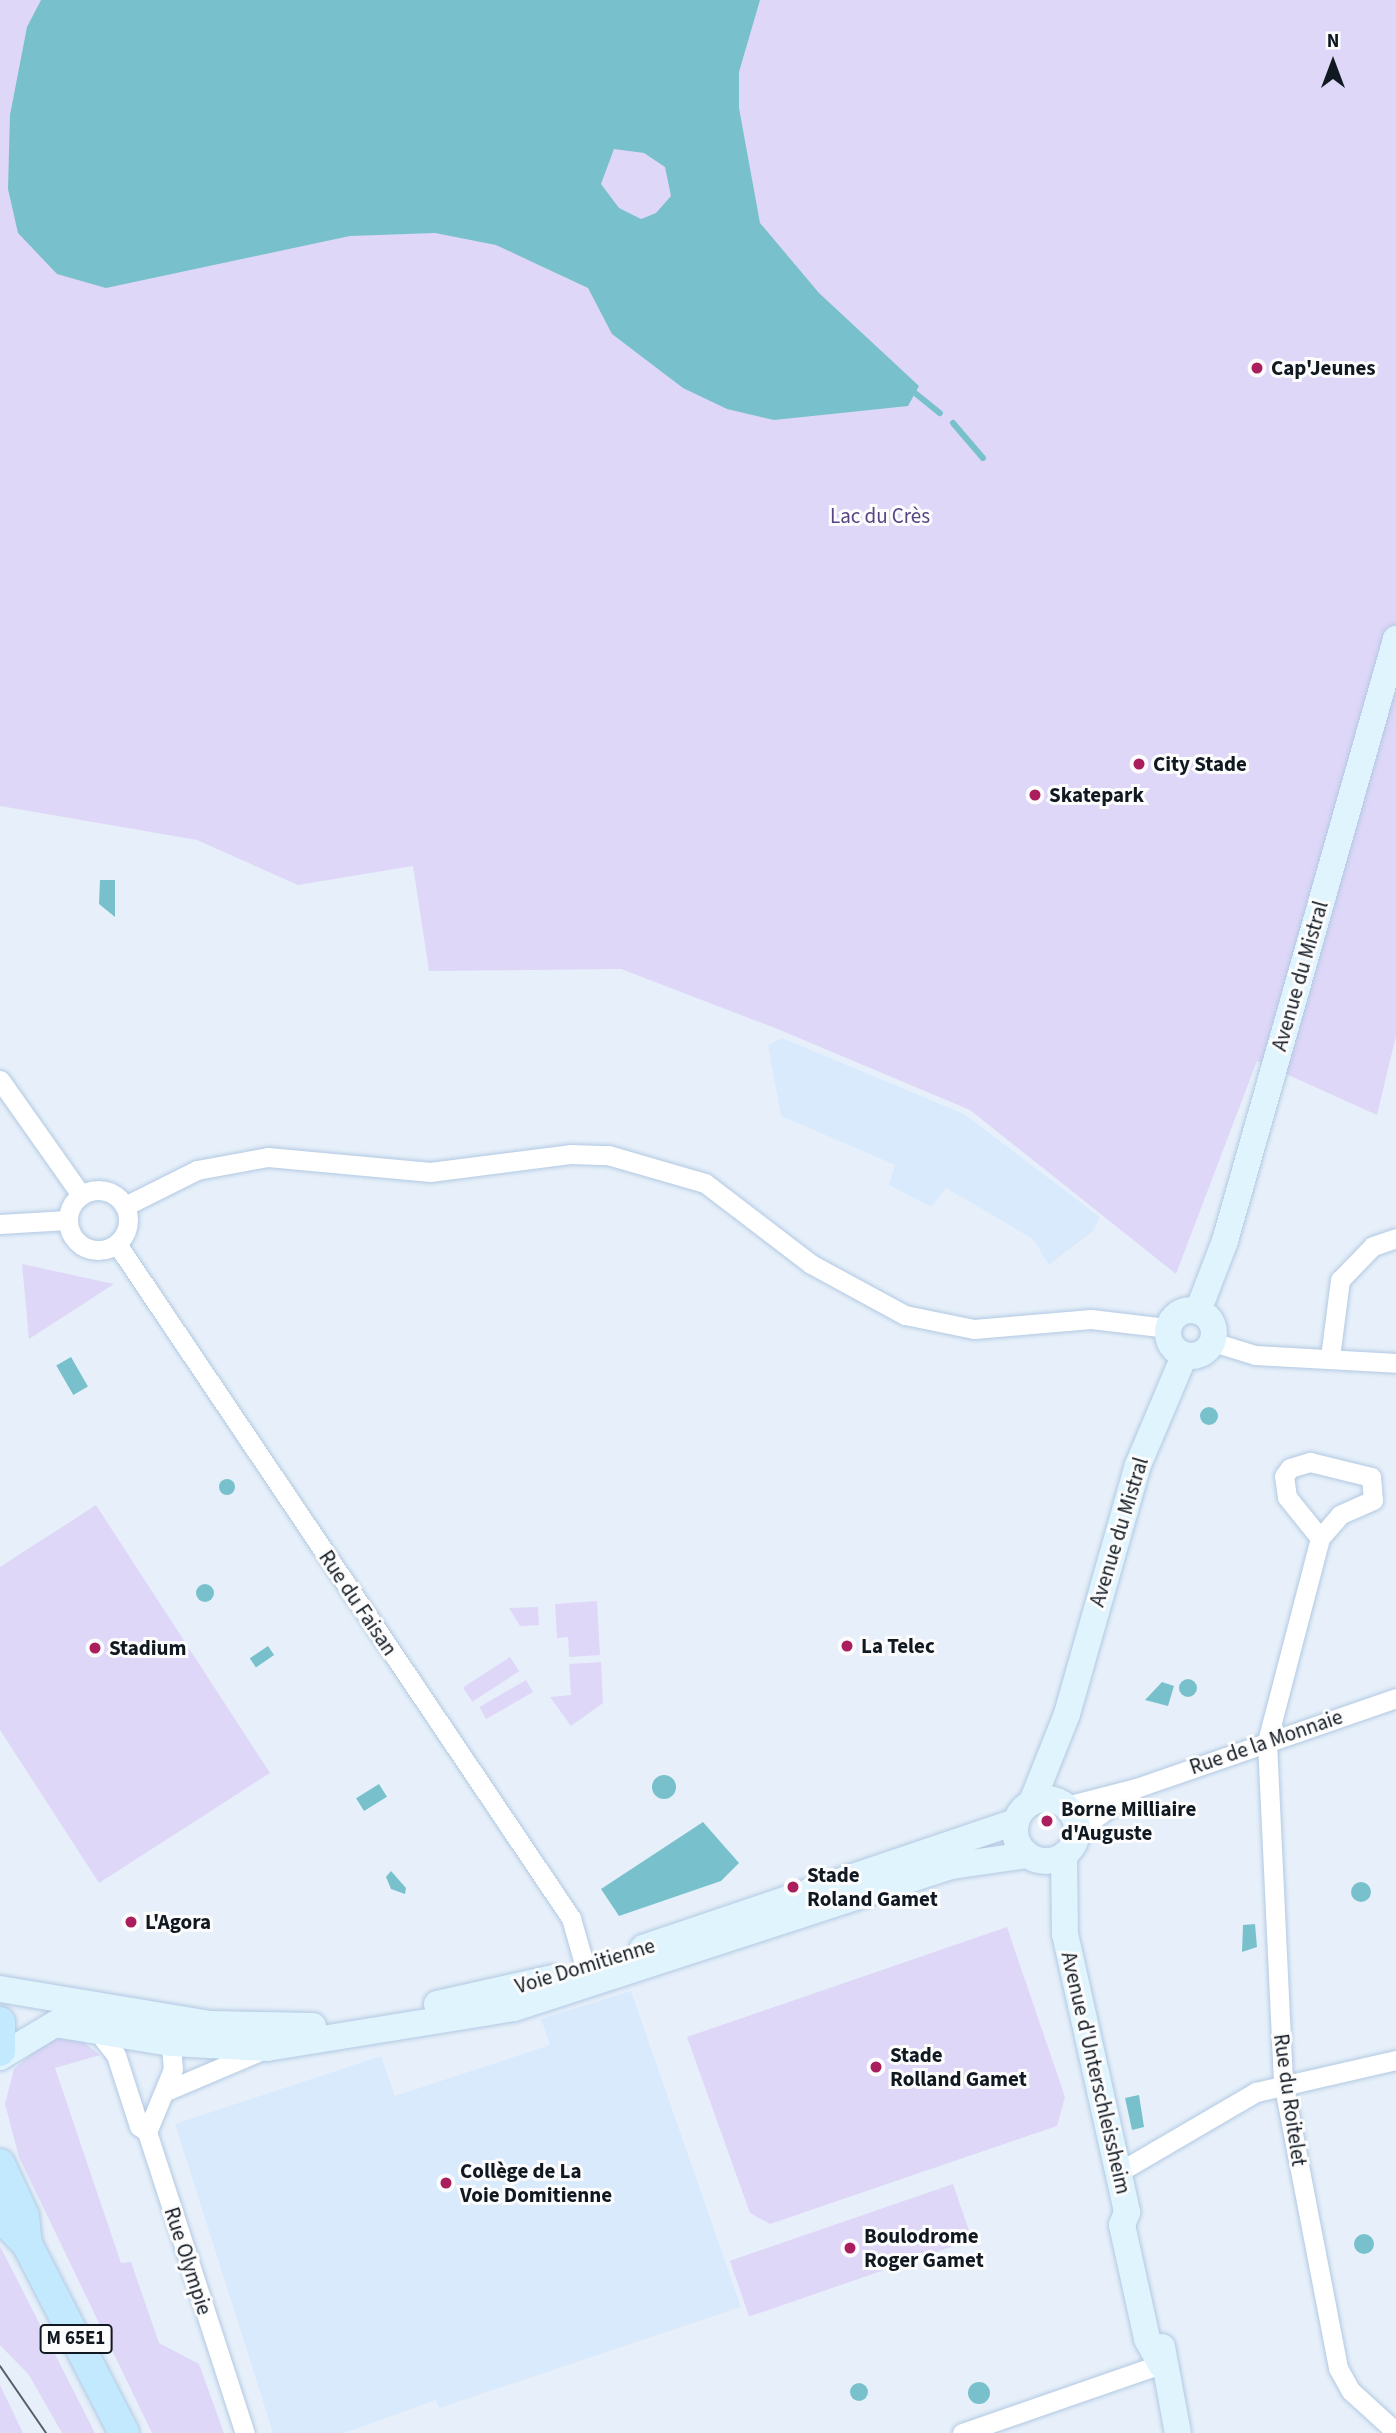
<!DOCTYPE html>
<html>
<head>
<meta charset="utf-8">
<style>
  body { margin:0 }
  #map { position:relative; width:1396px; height:2433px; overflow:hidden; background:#e7f0fa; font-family:"Source Sans 3",sans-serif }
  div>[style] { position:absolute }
  .built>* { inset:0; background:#d9eafd }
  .green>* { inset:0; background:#ded7f8; transform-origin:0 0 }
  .water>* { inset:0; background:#78c1cc; transform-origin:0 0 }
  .round { border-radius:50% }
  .stream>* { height:6px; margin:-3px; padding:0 3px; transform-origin:3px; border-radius:3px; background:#78c1cc }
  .roads { filter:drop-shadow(0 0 2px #b2c9e2) drop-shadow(0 0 2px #b2c9e2) }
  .street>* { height:19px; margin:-9.5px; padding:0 9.5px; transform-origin:9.5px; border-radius:9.5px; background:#fff }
  .street>.ring { margin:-9.5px; padding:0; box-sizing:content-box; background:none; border:19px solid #fff; border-radius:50% }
  .secondary>* { height:26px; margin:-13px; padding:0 13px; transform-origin:13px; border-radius:13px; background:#e0f4fe }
  .secondary>.ring { margin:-13px; padding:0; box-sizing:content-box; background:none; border:26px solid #e0f4fe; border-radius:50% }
  .primary>* { height:30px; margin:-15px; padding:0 15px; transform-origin:15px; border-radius:15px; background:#c2e9fd }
  .tram>* { height:2px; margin:-1px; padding:0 1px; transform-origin:1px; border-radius:1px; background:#565e67 }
  .dots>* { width:19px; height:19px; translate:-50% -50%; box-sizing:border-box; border:4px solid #fcfcfc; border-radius:50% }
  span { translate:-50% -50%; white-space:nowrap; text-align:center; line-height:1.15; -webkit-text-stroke:6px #fcfcfc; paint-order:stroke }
  .shield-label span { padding:2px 5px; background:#fcfcfc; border:2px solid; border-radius:5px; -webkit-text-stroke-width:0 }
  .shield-label { font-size:19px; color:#101821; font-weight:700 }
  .poi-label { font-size:21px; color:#101821; font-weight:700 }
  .left { translate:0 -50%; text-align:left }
  .park-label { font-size:21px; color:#564484 }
  .street-label { font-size:21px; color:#101821 }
  .north { position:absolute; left:1298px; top:28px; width:70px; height:70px; -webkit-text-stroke:5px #fcfcfc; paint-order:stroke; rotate:0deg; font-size:19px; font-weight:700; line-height:28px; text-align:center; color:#101821 }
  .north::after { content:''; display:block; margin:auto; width:24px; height:32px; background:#101821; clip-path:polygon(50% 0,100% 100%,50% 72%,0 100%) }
</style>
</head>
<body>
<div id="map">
  <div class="built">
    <i style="clip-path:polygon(782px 1038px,964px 1114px,1100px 1217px,1093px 1231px,1049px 1265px,1033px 1239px,946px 1188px,931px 1207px,889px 1185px,895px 1165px,781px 1116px,768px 1045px)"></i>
    <i style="clip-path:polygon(631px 1991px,741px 2307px,439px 2408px,436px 2400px,344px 2433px,273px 2433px,175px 2124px,381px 2056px,395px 2096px,550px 2045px,541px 2019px)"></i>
  </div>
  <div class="green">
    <i style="clip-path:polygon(0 0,1396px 0,1396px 1036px,1377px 1115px,1257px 1061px,1176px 1274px,970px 1110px,780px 1030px,621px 969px,429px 971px,413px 866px,298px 885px,197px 840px,0 806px)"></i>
    <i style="clip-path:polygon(22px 1264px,114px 1284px,29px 1339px)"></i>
    <i style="clip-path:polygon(96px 1505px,270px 1773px,99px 1883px,0 1730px,0 1567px)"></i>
    <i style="clip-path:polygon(597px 1601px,600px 1655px,569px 1657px,568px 1637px,557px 1638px,555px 1604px)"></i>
    <i style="clip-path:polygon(538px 1607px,539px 1625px,520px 1626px,509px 1608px)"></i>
    <i style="left:510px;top:1657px;width:17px;height:56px;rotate:57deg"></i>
    <i style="clip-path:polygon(601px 1662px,603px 1703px,571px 1726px,550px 1697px,571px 1695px,569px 1664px)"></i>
    <i style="left:526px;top:1680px;width:14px;height:54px;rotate:60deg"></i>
    <i style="clip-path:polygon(1007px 1927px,1065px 2097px,1057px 2126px,770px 2224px,750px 2213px,687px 2037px)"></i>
    <i style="clip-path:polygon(51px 2038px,82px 2041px,100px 2055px,55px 2068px,121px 2263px,131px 2262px,159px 2343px,199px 2364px,224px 2433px,152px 2433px,19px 2157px,5px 2104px,14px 2069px)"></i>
    <i style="left:953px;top:2184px;width:59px;height:236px;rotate:71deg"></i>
    <i style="clip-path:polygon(0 2246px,95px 2433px,62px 2433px,29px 2375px,0 2345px)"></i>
    <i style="clip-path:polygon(0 2385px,23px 2433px,0 2433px)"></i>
  </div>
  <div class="water">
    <i style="clip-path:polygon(evenodd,41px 0,760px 0,739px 72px,739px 108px,760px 223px,819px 293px,919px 386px,908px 406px,774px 420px,727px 409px,683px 388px,612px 334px,588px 288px,496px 245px,435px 233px,350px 236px,106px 288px,57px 274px,18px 233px,8px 189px,10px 115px,27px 27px,41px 0,614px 149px,644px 153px,665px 167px,671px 196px,656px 213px,641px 219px,619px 208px,601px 184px,614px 149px)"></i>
    <i style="clip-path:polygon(100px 880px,115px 880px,115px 917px,99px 904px)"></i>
    <i style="left:71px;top:1357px;width:34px;height:17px;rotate:60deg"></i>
    <i class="round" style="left:1200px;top:1407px;width:18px;height:18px"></i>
    <i class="round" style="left:219px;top:1479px;width:16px;height:16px"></i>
    <i class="round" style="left:196px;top:1584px;width:18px;height:18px"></i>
    <i style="left:268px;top:1646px;width:11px;height:22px;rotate:56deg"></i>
    <i class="round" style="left:1179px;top:1679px;width:18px;height:18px"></i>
    <i style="clip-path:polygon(1162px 1682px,1174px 1686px,1168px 1706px,1145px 1700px)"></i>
    <i class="round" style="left:652px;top:1775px;width:24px;height:24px"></i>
    <i style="left:379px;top:1784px;width:15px;height:27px;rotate:58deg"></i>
    <i style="clip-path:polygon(703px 1822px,739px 1863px,721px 1881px,619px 1916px,601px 1889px)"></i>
    <i style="clip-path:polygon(391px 1871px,406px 1888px,405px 1894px,391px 1889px,386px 1877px)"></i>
    <i class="round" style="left:1351px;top:1882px;width:20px;height:20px"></i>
    <i style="clip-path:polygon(1255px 1924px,1257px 1947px,1242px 1952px,1243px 1925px)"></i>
    <i style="clip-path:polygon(1139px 2095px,1144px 2127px,1132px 2130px,1125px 2098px)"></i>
    <i class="round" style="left:1354px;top:2234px;width:20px;height:20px"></i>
    <i class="round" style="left:968px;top:2382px;width:22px;height:22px"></i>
    <i class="round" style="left:850px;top:2383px;width:18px;height:18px"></i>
  </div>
  <div class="stream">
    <i style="left:915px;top:393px;width:32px;rotate:39deg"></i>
    <i style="left:953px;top:423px;width:46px;rotate:49.4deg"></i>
  </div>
  <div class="roads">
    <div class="street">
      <i style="left:0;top:1080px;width:141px;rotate:54.8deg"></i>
      <i class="ring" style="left:68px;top:1190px;width:41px;height:41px"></i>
      <i style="left:125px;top:1206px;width:80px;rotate:-26.6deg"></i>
      <i style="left:197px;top:1170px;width:72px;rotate:-10.4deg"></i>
      <i style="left:268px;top:1157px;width:163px;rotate:5.3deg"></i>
      <i style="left:430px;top:1172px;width:141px;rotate:-7.3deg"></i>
      <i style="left:570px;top:1154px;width:38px;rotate:2deg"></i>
      <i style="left:608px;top:1155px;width:101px;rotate:16.1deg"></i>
      <i style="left:705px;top:1183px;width:133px;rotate:37.4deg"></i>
      <i style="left:811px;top:1264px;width:107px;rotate:28.5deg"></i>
      <i style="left:905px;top:1315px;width:70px;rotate:11.5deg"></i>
      <i style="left:974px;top:1329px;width:117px;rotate:-4.9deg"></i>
      <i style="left:1091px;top:1319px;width:78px;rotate:6.7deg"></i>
      <i style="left:0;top:1224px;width:67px;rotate:-3.4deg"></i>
      <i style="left:117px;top:1244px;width:813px;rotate:56.04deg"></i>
      <i style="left:571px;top:1918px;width:51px;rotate:74.1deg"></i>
      <i style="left:1213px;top:1342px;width:44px;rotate:17.2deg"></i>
      <i style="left:1255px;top:1355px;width:141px;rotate:3.2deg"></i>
      <i style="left:1330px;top:1357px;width:78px;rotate:-82.6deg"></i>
      <i style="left:1340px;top:1280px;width:47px;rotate:-45.9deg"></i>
      <i style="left:1373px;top:1246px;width:24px;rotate:-19deg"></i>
      <i style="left:1320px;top:1538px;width:53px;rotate:-128.8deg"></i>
      <i style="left:1287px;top:1497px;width:21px;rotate:-98deg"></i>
      <i style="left:1284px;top:1476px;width:10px;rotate:-53deg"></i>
      <i style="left:1290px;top:1468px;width:21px;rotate:-17deg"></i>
      <i style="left:1310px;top:1462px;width:63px;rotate:13.8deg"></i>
      <i style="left:1371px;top:1477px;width:23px;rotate:85deg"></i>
      <i style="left:1373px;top:1500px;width:36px;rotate:156deg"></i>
      <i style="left:1340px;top:1515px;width:30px;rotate:131deg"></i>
      <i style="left:1320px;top:1538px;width:211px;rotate:104.6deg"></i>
      <i style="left:1267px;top:1742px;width:340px;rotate:87.3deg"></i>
      <i style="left:1283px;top:2082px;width:291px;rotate:79.1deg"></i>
      <i style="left:1338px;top:2368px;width:26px;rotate:61deg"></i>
      <i style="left:1351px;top:2391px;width:61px;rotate:42.3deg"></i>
      <i style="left:1066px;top:1806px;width:72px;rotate:-14.4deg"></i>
      <i style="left:1136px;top:1788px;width:275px;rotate:-19.1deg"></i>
      <i style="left:1077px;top:1831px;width:73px;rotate:-36.1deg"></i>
      <i style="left:98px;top:2032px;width:29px;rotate:52deg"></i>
      <i style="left:116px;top:2055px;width:75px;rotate:72.1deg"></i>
      <i style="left:139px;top:2126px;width:10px;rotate:37deg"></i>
      <i style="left:171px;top:2043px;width:26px;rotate:86deg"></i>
      <i style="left:173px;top:2069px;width:68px;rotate:112.4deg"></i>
      <i style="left:147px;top:2132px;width:317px;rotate:72deg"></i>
      <i style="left:166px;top:2091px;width:108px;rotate:-23deg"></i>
      <i style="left:1119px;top:2172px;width:159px;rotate:-30.3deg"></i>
      <i style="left:1256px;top:2092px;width:144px;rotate:-12.9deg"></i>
      <i style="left:962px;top:2433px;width:211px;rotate:-19.1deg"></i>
    </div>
    <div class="secondary">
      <i class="ring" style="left:1168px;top:1310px;width:20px;height:20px"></i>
      <i style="left:1198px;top:1311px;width:75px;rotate:-68.9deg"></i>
      <i style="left:1225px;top:1241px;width:626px;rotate:-74.14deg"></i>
      <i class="ring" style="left:1015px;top:1799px;width:36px;height:36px"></i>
      <i style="left:1032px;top:1802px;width:95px;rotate:-68.3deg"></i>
      <i style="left:1067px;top:1714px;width:259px;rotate:-74.1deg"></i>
      <i style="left:1138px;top:1465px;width:118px;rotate:-67.1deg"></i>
      <i style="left:1064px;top:1855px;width:79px;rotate:89.3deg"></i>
      <i style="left:1065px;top:1934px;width:285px;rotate:77.4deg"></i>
      <i style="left:1127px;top:2212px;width:14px;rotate:111deg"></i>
      <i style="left:1122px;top:2225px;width:117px;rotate:77.6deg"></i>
      <i style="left:1147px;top:2339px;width:29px;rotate:61deg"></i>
      <i style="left:643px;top:1948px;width:394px;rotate:-18.7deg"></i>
      <i style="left:0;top:1989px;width:213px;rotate:9.5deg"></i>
      <i style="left:210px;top:2024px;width:103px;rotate:1.1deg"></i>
      <i style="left:437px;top:2004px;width:119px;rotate:-12.6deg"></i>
      <i style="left:0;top:2057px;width:64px;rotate:-31deg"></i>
      <i style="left:55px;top:2024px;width:118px;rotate:9.3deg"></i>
      <i style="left:171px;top:2043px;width:96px;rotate:3deg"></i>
      <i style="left:267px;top:2048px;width:250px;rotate:-9.2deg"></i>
      <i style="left:514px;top:2008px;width:459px;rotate:-18deg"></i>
      <i style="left:951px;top:1866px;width:77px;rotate:-8.2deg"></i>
      <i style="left:1162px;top:2347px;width:87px;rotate:79.5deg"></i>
    </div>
    <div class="primary">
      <i style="left:0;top:2022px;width:29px;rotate:90deg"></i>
      <i style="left:0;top:2164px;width:57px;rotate:65.2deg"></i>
      <i style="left:24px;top:2216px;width:28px;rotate:84deg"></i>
      <i style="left:27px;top:2244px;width:212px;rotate:62.8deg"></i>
      <i style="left:0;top:2216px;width:39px;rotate:46deg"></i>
    </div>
  </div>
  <div class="tram">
    <i style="left:0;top:2366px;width:81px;rotate:55.5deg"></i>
  </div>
  <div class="dots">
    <i style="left:1257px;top:368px;background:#aa1e5e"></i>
    <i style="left:1139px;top:764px;background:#aa1e5e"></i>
    <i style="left:1035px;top:795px;background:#aa1e5e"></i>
    <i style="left:847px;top:1646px;background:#aa1e5e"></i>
    <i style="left:95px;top:1648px;background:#aa1e5e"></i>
    <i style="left:1047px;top:1821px;background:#aa1e5e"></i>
    <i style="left:793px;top:1887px;background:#aa1e5e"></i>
    <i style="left:131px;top:1922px;background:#aa1e5e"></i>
    <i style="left:876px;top:2067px;background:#aa1e5e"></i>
    <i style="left:446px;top:2183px;background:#aa1e5e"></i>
    <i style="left:850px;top:2248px;background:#aa1e5e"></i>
  </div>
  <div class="shield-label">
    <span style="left:76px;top:2339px">M 65E1</span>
  </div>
  <div class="poi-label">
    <span class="left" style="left:1271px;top:368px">Cap'Jeunes</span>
    <span class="left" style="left:1153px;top:764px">City Stade</span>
    <span class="left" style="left:1049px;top:795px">Skatepark</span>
    <span class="left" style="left:861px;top:1646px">La Telec</span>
    <span class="left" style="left:109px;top:1648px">Stadium</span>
    <span class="left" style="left:1061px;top:1821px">Borne Milliaire<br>d'Auguste</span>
    <span class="left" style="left:807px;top:1887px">Stade<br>Roland Gamet</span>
    <span class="left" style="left:145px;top:1922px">L'Agora</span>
    <span class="left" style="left:890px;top:2067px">Stade<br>Rolland Gamet</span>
    <span class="left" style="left:460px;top:2183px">Collège de La<br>Voie Domitienne</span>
    <span class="left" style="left:864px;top:2248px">Boulodrome<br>Roger Gamet</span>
  </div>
  <div class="park-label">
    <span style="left:880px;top:516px">Lac du Crès</span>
  </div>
  <div class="street-label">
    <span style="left:1300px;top:976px;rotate:-74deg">Avenue du Mistral</span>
    <span style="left:1119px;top:1532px;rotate:-73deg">Avenue du Mistral</span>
    <span style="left:358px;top:1603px;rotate:56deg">Rue du Faisan</span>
    <span style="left:1266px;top:1742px;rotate:-19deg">Rue de la Monnaie</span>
    <span style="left:585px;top:1966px;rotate:-17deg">Voie Domitienne</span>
    <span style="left:1096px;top:2073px;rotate:77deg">Avenue d'Unterschleissheim</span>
    <span style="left:1290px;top:2100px;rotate:82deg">Rue du Roitelet</span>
    <span style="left:188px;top:2261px;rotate:72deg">Rue Olympie</span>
  </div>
  <div class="north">N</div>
</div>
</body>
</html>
